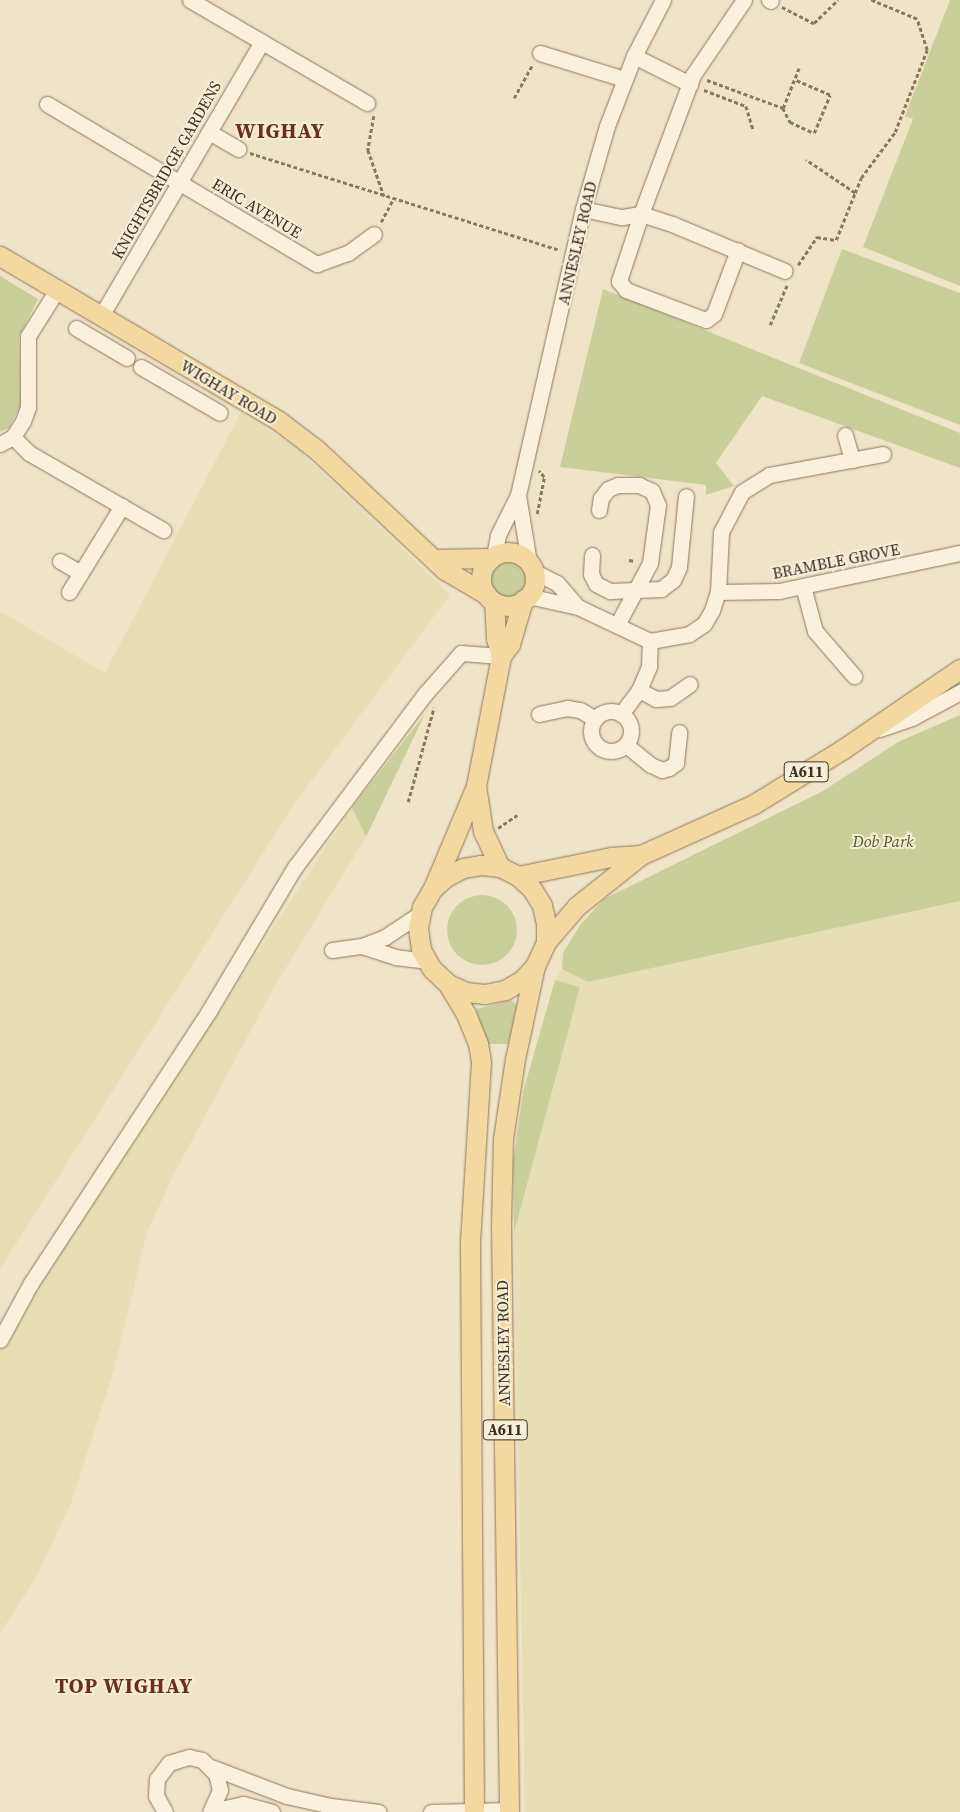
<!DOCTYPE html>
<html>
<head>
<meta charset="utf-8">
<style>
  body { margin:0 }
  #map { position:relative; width:960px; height:1812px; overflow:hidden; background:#f0e4c8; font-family:"Source Serif 4",serif }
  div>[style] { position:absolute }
  .farmland>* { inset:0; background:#e6deb5 }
  .green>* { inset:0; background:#c9cf9b }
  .round { border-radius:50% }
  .path>* { height:2.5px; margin-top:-1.25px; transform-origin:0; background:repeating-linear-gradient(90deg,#8d765c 0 4px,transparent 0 6.5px) }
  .roads { filter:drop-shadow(0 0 1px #8d765c) drop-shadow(0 0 1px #8d765c) }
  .minor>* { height:15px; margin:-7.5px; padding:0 7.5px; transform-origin:7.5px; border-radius:7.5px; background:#faf1dc }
  .minor>.ring { margin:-7.5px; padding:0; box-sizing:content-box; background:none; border:15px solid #faf1dc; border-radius:50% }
  .major>* { height:19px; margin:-9.5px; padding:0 9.5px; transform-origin:9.5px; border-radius:9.5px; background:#f3d9a0 }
  .major>.ring { margin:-9.5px; padding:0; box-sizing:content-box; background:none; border:19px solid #f3d9a0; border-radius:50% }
  span { translate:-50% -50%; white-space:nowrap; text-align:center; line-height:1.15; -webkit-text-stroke:4px #f7eed8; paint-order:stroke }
  .shield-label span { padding:1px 4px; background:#f7eed8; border:1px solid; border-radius:4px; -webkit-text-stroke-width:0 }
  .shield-label { font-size:15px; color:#3d2e20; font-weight:700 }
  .street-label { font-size:16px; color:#3d2e20 }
  .park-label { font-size:16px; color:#4d5a26; font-style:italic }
  .district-label { font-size:21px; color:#6b2e1e; font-weight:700; letter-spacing:1px }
</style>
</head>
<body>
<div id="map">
  <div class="farmland">
    <i style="clip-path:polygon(241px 412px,299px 450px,450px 595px,296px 801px,0 1269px,0 611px,105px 673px)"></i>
    <i style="clip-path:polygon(352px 807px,366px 837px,274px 987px,174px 1174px,147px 1232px,114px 1370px,71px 1503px,37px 1576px,0 1633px,0 1346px)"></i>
    <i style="clip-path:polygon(960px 901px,960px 1812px,525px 1812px,514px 1233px,580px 987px,555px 980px,562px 969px,588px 982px)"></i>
  </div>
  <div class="green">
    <i style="clip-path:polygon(950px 0,960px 0,960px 286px,863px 247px,913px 119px,905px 116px)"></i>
    <i style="clip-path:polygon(842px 249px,960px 293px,960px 425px,799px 363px)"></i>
    <i style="clip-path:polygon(0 276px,38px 299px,19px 337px,21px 405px,9px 428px,0 432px)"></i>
    <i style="clip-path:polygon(603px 289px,960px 433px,960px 468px,762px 396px,716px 463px,734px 486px,706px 495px,706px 485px,560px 467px)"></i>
    <i class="round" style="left:490px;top:561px;width:36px;height:36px"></i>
    <i style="clip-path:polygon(425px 714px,366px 837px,352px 807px)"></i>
    <i style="clip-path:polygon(960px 715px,960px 901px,588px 982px,562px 969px,563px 953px,580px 925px,604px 899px,823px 791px,898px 742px)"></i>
    <i class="round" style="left:447px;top:895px;width:70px;height:70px"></i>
    <i style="clip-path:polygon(555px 980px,580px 987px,514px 1233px,513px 1162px,523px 1092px)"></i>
    <i style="clip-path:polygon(511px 1000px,517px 1006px,508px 1044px,486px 1044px,476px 1009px)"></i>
  </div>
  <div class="path">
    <i style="left:782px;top:7px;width:36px;rotate:27deg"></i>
    <i style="left:814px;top:23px;width:33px;rotate:-44deg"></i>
    <i style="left:707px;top:80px;width:81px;rotate:20.2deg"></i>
    <i style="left:783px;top:108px;width:43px;rotate:-68.2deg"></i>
    <i style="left:704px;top:90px;width:45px;rotate:20.9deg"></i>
    <i style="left:746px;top:106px;width:24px;rotate:73deg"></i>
    <i style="left:514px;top:98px;width:39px;rotate:-61deg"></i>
    <i style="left:783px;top:108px;width:16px;rotate:63deg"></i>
    <i style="left:790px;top:122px;width:26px;rotate:25deg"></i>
    <i style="left:814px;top:133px;width:41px;rotate:-67.2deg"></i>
    <i style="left:830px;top:95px;width:38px;rotate:-157deg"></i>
    <i style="left:374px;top:116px;width:35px;rotate:100deg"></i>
    <i style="left:368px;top:150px;width:49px;rotate:70.8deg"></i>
    <i style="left:250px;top:153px;width:325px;rotate:17.4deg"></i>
    <i style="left:855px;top:193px;width:16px;rotate:-68deg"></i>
    <i style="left:861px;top:178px;width:57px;rotate:-53.5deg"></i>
    <i style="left:895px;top:132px;width:88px;rotate:-68.7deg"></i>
    <i style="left:927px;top:50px;width:33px;rotate:-108deg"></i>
    <i style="left:917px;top:19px;width:50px;rotate:-157.6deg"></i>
    <i style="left:381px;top:222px;width:26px;rotate:-62deg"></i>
    <i style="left:798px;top:265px;width:34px;rotate:-56deg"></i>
    <i style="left:817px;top:237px;width:19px;rotate:9deg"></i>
    <i style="left:836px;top:240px;width:51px;rotate:-68deg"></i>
    <i style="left:855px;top:193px;width:59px;rotate:-146deg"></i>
    <i style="left:770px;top:325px;width:43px;rotate:-67deg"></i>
    <i style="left:537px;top:514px;width:38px;rotate:-79deg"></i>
    <i style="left:544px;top:477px;width:8px;rotate:-130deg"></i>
    <i style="left:629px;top:560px;width:6px;rotate:9deg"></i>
    <i style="left:408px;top:802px;width:98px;rotate:-74.7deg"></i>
    <i style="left:498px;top:828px;width:23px;rotate:-34deg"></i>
  </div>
  <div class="roads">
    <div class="minor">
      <i style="left:190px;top:0;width:205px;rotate:30.2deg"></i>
      <i style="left:744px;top:0;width:91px;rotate:124.2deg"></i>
      <i style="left:693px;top:75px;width:148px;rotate:110.5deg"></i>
      <i style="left:641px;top:214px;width:33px;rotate:18deg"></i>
      <i style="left:672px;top:224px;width:122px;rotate:22.6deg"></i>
      <i style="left:769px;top:0;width:2px;rotate:27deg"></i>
      <i style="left:540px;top:53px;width:88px;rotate:17.2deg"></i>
      <i style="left:634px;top:56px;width:63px;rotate:26.6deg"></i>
      <i style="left:47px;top:104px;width:314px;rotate:30.7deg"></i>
      <i style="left:317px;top:264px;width:33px;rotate:-20deg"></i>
      <i style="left:348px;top:253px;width:32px;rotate:-36deg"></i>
      <i style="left:209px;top:132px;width:34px;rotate:30deg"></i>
      <i style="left:583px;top:209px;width:40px;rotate:12deg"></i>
      <i style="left:622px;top:217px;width:19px;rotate:-9deg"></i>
      <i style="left:641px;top:214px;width:71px;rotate:108.2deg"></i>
      <i style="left:619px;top:281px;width:11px;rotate:52deg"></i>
      <i style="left:626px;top:290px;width:85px;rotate:20.6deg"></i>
      <i style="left:706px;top:320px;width:10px;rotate:-37deg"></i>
      <i style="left:714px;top:314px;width:68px;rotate:-69.4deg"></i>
      <i style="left:101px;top:316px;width:318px;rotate:-59.6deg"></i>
      <i style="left:76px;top:328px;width:59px;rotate:30.5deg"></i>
      <i style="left:141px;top:367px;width:91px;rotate:30.2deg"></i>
      <i style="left:845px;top:435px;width:26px;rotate:74deg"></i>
      <i style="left:13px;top:437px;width:23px;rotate:45deg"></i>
      <i style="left:29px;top:453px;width:155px;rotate:29.9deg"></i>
      <i style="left:0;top:444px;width:15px;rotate:-28deg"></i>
      <i style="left:13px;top:437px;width:19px;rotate:-58deg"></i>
      <i style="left:23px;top:421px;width:15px;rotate:-70deg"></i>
      <i style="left:28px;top:407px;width:71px;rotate:-90deg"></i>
      <i style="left:28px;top:336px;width:54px;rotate:-57.8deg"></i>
      <i style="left:518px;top:495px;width:68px;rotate:80.7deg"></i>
      <i style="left:599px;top:510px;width:12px;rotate:-81deg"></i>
      <i style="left:601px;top:498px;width:11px;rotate:-52deg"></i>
      <i style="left:608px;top:489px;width:11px;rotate:-22deg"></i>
      <i style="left:618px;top:485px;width:21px"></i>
      <i style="left:639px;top:485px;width:14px;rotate:25deg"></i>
      <i style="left:652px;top:491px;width:15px;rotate:67deg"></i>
      <i style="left:658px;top:505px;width:59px;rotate:97.9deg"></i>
      <i style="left:650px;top:563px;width:70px;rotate:118deg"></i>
      <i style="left:592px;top:555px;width:19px;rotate:93deg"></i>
      <i style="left:591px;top:574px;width:11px;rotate:63deg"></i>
      <i style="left:596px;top:584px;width:16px;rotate:27deg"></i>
      <i style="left:610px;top:591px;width:51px;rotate:-2.2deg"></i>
      <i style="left:661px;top:589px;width:15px;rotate:-37deg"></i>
      <i style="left:673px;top:580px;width:14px;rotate:-65deg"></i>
      <i style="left:679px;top:567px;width:71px;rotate:-84.4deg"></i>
      <i style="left:494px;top:556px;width:21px;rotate:-79deg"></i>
      <i style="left:498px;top:535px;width:45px;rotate:-63.4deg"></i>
      <i style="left:518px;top:495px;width:293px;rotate:-77.2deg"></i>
      <i style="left:583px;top:209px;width:86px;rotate:-73.9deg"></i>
      <i style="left:607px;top:126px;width:75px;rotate:-68.9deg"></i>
      <i style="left:634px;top:56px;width:63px;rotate:-62.6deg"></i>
      <i style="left:60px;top:561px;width:24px;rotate:30deg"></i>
      <i style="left:533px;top:571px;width:27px;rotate:27deg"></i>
      <i style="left:557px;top:583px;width:32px;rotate:49deg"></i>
      <i style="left:803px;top:586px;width:47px;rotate:75.1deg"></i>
      <i style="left:815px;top:631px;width:60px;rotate:49.1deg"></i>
      <i style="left:69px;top:592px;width:101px;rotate:-58.4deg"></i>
      <i style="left:718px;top:592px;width:61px;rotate:-0.9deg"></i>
      <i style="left:779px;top:591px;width:185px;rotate:-11.9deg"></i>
      <i style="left:528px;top:596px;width:51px;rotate:12.4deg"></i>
      <i style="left:578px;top:607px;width:80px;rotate:25.3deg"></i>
      <i style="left:650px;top:641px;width:40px;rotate:-10deg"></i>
      <i style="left:689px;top:634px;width:18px;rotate:-34deg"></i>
      <i style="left:704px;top:624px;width:16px;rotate:-60deg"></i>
      <i style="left:712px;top:610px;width:19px;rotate:-72deg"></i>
      <i style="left:718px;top:592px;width:60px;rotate:-87.1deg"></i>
      <i style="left:721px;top:532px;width:45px;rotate:-62.3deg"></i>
      <i style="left:742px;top:492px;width:32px;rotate:-32deg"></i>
      <i style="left:769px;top:475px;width:116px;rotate:-10.4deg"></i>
      <i style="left:639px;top:690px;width:19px;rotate:28deg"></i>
      <i style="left:656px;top:699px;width:14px;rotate:-4deg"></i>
      <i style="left:670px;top:698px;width:24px;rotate:-35deg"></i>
      <i class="ring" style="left:591px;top:711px;width:25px;height:25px"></i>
      <i style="left:539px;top:714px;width:29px;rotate:-12deg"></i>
      <i style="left:567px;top:708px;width:13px;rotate:9deg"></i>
      <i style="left:580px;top:710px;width:17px;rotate:31deg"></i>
      <i style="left:621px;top:714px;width:30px;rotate:-53deg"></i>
      <i style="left:639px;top:690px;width:26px;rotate:-67deg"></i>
      <i style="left:649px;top:666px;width:25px;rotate:-88deg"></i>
      <i style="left:880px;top:729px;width:34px;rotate:-19deg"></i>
      <i style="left:912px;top:718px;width:55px;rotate:-28.4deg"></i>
      <i style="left:626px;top:745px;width:32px;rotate:39deg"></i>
      <i style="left:651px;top:765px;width:12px;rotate:24deg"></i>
      <i style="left:662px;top:770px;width:7px;rotate:-16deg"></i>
      <i style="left:669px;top:768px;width:9px;rotate:-36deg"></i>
      <i style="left:676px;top:763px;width:31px;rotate:-84deg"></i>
      <i style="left:362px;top:946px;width:35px;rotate:18deg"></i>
      <i style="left:395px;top:957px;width:32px;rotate:7deg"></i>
      <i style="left:332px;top:950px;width:30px;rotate:-8deg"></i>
      <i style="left:362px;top:946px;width:25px;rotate:-21deg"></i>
      <i style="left:385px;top:937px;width:43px;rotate:-33.7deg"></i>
      <i style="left:0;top:1340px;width:65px;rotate:-61.5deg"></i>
      <i style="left:31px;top:1283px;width:325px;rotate:-56.8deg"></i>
      <i style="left:209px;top:1011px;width:168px;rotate:-59.2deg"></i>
      <i style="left:295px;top:867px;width:215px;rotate:-53.1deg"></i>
      <i style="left:424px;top:695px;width:56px;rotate:-48.6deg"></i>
      <i style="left:461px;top:653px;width:40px;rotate:4.3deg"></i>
      <i style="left:211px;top:1767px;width:81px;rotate:20.9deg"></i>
      <i style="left:287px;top:1796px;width:45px;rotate:12.8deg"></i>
      <i style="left:331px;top:1806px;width:48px;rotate:7.1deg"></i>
      <i style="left:211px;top:1811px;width:33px;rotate:-12deg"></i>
      <i style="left:243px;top:1804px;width:30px;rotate:15deg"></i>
      <i style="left:165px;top:1812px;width:18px;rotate:-119deg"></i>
      <i style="left:156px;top:1796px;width:17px;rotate:-87deg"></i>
      <i style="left:157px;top:1779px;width:20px;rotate:-53deg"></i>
      <i style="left:169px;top:1763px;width:21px;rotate:-17deg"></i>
      <i style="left:189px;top:1757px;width:13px;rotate:13deg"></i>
      <i style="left:202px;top:1760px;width:20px;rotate:45deg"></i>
      <i style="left:216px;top:1774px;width:16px;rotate:76deg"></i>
      <i style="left:220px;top:1790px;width:24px;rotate:114deg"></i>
      <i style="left:431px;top:1812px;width:78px;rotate:-1.5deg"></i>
    </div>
    <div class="major">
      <i style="left:0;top:256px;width:324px;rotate:30.6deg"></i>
      <i style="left:279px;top:421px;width:48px;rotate:37.3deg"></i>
      <i style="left:317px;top:450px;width:175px;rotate:43.2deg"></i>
      <i style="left:445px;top:570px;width:48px;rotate:30.3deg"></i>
      <i class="ring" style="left:481px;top:552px;width:35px;height:35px"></i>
      <i style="left:435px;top:559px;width:56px;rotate:-1deg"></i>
      <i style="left:501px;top:656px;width:15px;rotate:-53deg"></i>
      <i style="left:510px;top:644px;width:46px;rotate:-73.5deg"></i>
      <i style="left:476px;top:786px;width:46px;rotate:81.2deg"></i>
      <i style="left:483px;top:831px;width:40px;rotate:65deg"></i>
      <i style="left:518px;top:876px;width:95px;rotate:-11.5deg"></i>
      <i style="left:611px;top:857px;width:30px;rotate:-4deg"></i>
      <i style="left:434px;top:886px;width:108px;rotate:-67.2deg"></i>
      <i style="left:476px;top:786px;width:132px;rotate:-79.1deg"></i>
      <i style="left:501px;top:656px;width:19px;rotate:-106deg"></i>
      <i style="left:496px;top:638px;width:36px;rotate:-93deg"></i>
      <i style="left:546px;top:942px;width:48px;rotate:-49.3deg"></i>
      <i style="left:577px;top:906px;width:82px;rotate:-38.6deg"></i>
      <i style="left:641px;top:855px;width:124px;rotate:-24.3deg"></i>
      <i style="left:754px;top:804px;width:105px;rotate:-31.7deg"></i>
      <i style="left:843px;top:749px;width:142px;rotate:-34.4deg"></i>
      <i style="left:448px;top:984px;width:20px;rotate:24deg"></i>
      <i style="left:466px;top:992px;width:19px;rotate:6deg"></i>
      <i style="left:485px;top:994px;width:20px;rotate:-11deg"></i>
      <i style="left:505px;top:990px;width:20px;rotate:-30deg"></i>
      <i style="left:522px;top:980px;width:19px;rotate:-47deg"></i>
      <i style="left:535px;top:966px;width:26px;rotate:-65deg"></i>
      <i style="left:546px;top:942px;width:19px;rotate:-90deg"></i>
      <i style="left:546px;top:923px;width:18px;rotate:-103deg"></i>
      <i style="left:542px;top:905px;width:19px;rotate:-122deg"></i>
      <i style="left:532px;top:889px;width:19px;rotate:-137deg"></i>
      <i style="left:518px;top:876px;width:20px;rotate:-153deg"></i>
      <i style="left:500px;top:867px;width:19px;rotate:-174deg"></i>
      <i style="left:481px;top:865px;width:18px;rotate:171deg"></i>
      <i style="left:463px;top:868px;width:18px;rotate:153deg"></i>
      <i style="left:447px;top:876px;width:18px;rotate:139deg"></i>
      <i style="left:433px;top:888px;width:22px;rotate:120deg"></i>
      <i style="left:422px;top:907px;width:21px;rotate:101deg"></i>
      <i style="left:418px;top:928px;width:22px;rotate:82deg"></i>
      <i style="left:421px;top:950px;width:22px;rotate:60deg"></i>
      <i style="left:432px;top:969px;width:22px;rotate:43deg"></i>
      <i style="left:448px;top:984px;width:35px;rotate:59deg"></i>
      <i style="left:466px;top:1014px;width:31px;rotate:68deg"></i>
      <i style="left:478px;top:1043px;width:19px;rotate:81deg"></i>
      <i style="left:481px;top:1062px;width:180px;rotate:93.5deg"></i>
      <i style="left:470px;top:1242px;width:570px;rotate:89.6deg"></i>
      <i style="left:509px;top:1812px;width:586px;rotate:-90.78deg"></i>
      <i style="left:501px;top:1226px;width:87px;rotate:-88.7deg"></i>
      <i style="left:503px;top:1139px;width:81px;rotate:-81.5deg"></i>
      <i style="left:515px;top:1059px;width:95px;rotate:-77.9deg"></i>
    </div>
  </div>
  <div class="shield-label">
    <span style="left:806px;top:772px">A611</span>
    <span style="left:505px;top:1430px">A611</span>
  </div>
  <div class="street-label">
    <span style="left:166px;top:170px;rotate:-60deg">KNIGHTSBRIDGE GARDENS</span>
    <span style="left:257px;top:208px;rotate:31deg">ERIC AVENUE</span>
    <span style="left:577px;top:243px;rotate:-77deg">ANNESLEY ROAD</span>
    <span style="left:229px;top:392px;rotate:31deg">WIGHAY ROAD</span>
    <span style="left:836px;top:561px;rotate:-11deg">BRAMBLE GROVE</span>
    <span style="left:503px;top:1343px;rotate:-91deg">ANNESLEY ROAD</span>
  </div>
  <div class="park-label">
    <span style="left:883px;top:841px">Dob Park</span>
  </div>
  <div class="district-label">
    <span style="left:280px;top:131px">WIGHAY</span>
    <span style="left:124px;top:1686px">TOP WIGHAY</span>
  </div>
</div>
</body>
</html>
